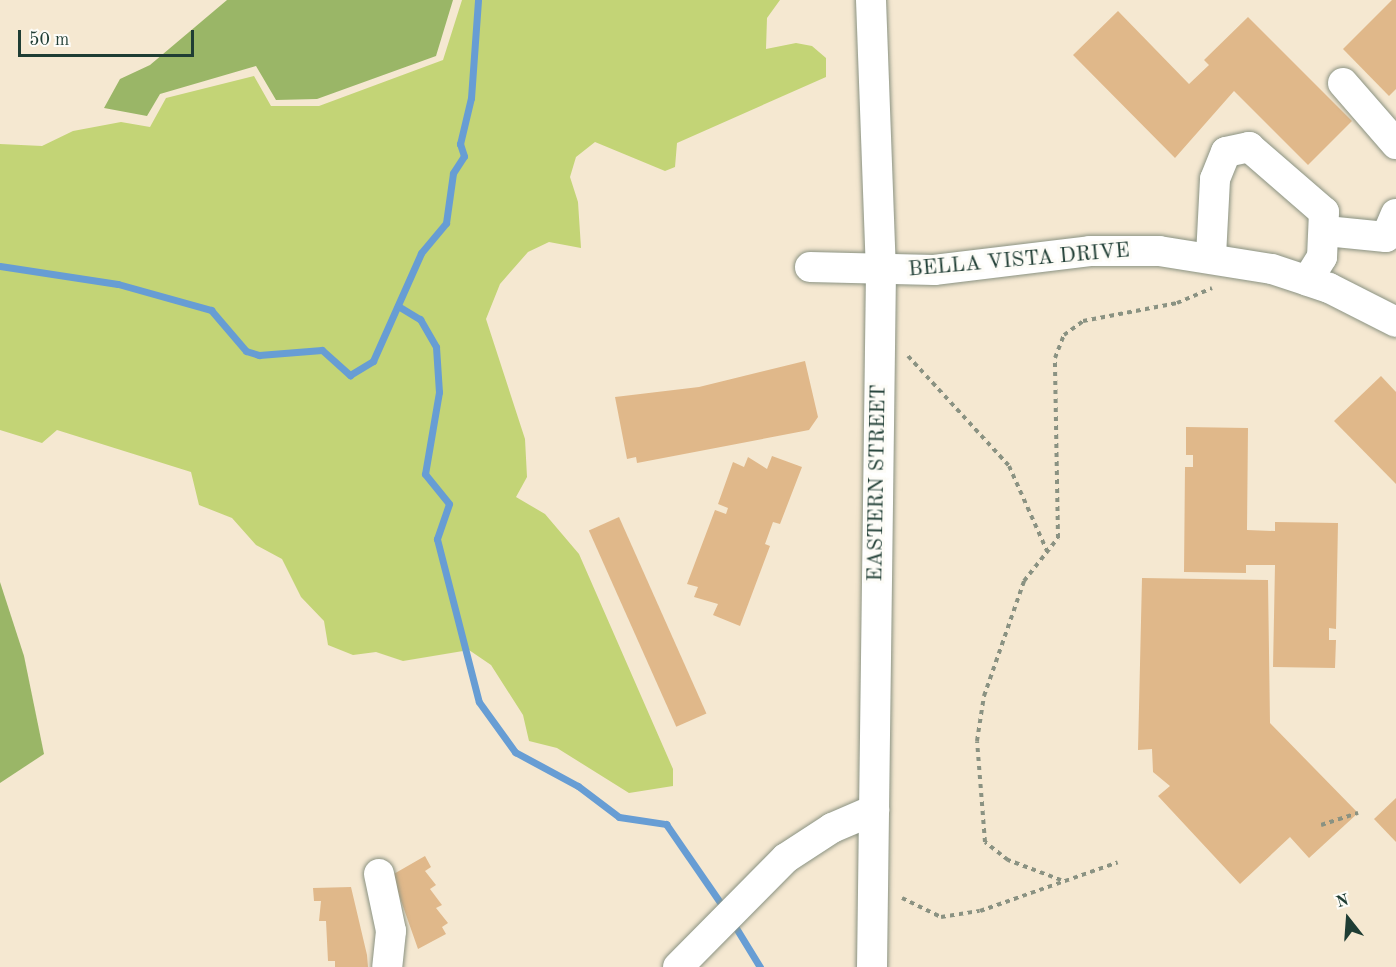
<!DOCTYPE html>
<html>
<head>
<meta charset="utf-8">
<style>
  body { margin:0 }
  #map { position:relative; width:1396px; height:967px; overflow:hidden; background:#f5e8d1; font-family:"Old Standard TT",serif }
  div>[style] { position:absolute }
  .green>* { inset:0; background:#c3d476 }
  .forest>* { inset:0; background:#9ab667 }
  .stream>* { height:7px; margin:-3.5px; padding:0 3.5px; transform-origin:3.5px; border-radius:3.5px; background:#679dd4 }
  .building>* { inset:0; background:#e0b88a; transform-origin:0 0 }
  .path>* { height:4px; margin-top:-2px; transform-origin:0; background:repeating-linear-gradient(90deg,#8a9282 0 4.5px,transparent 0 9px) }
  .roads { filter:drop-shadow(0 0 2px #8a9282) drop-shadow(0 0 2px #8a9282) }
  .minor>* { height:30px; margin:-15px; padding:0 15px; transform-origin:15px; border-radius:15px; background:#fff }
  span { translate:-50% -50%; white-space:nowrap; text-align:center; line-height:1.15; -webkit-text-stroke:6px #fdfcf7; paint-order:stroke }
  .street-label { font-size:21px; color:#1f3d34 }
  .north { position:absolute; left:1318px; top:889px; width:60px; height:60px; -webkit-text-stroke:4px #fdfcf7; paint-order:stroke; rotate:343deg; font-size:16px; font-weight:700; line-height:24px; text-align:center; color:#1f3d34 }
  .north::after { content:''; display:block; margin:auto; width:21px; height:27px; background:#1f3d34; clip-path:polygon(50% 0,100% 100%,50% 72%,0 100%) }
  .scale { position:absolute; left:18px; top:30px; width:176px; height:27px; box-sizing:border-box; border:3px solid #1f3d34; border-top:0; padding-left:8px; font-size:18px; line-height:21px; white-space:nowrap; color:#1f3d34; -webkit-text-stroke:4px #fdfcf7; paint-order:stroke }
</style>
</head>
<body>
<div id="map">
  <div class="green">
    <i style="clip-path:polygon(462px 0,780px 0,767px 18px,766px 49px,796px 43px,812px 46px,826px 58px,826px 77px,677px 143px,675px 167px,665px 171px,595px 142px,576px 157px,570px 177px,578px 202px,581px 248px,549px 242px,528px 252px,500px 284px,486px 319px,525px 439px,527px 477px,516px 497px,545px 514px,579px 554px,673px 769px,673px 786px,629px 793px,557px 748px,529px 741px,523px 715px,491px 665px,469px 650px,403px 661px,376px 652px,353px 655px,328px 645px,324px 621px,301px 597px,282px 559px,256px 545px,232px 518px,199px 505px,191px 472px,57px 430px,42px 443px,0 430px,0 144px,42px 146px,73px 131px,121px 122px,150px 127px,166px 98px,254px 76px,271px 106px,319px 106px,443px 60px)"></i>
  </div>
  <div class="forest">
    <i style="clip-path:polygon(227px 0,453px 0,436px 56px,317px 99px,276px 100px,256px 66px,160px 94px,147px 116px,104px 108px,120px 79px,150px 65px)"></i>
    <i style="clip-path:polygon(0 582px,24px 656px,44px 754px,0 783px)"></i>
  </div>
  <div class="stream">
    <i style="left:0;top:266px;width:119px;rotate:8.7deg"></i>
    <i style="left:118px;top:284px;width:97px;rotate:15.6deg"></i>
    <i style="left:211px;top:310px;width:54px;rotate:49.5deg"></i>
    <i style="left:246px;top:351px;width:14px;rotate:17deg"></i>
    <i style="left:259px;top:355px;width:63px;rotate:-4.5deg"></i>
    <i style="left:322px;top:350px;width:38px;rotate:42deg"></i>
    <i style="left:350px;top:375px;width:27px;rotate:-31deg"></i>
    <i style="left:373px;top:361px;width:118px;rotate:-66deg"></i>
    <i style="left:421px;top:253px;width:39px;rotate:-50deg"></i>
    <i style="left:446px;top:223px;width:50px;rotate:-82deg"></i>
    <i style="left:453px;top:173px;width:20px;rotate:-57deg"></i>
    <i style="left:464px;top:156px;width:13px;rotate:-108deg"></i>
    <i style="left:460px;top:144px;width:47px;rotate:-76.6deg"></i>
    <i style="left:471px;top:98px;width:98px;rotate:-85.9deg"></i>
    <i style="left:398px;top:306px;width:26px;rotate:31deg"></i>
    <i style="left:420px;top:319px;width:32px;rotate:60deg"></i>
    <i style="left:436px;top:347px;width:45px;rotate:86.2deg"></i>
    <i style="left:439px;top:392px;width:83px;rotate:99.7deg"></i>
    <i style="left:425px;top:474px;width:38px;rotate:51deg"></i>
    <i style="left:449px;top:504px;width:37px;rotate:109deg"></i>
    <i style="left:437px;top:539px;width:168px;rotate:75.6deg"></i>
    <i style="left:479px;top:702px;width:62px;rotate:54.2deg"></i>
    <i style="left:515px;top:752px;width:72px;rotate:28.4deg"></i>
    <i style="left:578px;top:786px;width:51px;rotate:37.1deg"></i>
    <i style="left:619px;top:817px;width:48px;rotate:8.5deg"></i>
    <i style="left:666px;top:824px;width:102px;rotate:55.4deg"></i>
    <i style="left:733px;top:923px;width:52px;rotate:58.5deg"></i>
  </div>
  <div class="building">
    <i style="clip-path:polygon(1392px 0,1396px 0,1396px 89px,1389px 96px,1343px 49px)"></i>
    <i style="clip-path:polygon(1118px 11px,1189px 84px,1209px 65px,1204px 60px,1248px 17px,1352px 121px,1308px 165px,1234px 91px,1175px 158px,1073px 55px)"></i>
    <i style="clip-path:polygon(805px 361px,818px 417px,809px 430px,637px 463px,636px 457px,627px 459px,615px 397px,699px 387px)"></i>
    <i style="clip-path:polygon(1381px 376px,1396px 392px,1396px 484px,1334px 421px)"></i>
    <i style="clip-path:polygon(1186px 427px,1248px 428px,1247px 530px,1275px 531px,1275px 522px,1338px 523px,1336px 629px,1329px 628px,1329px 640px,1336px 640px,1335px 668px,1273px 667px,1275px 565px,1246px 565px,1246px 573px,1184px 572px,1185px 467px,1193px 467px,1193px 455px,1186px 455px)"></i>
    <i style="clip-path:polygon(772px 456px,802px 467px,780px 524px,773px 522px,765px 544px,770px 546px,740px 626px,713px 615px,718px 604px,694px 597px,698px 587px,687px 584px,715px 510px,726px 514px,728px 508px,718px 504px,733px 462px,744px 467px,748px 457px,767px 469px)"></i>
    <i style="left:619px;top:517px;width:215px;height:33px;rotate:66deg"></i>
    <i style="clip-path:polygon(1142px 578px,1268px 580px,1270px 723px,1358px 813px,1309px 858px,1290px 837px,1240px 884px,1158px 796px,1170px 786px,1153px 772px,1152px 749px,1138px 750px)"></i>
    <i style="clip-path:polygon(1396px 798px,1396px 842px,1374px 819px)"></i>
    <i style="clip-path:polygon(425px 856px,431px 867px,425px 871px,436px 885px,430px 889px,442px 905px,436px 908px,448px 923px,442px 927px,446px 934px,418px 949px,392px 875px)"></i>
    <i style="clip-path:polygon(351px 887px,367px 955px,368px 967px,335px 967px,335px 961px,328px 961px,326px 921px,319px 921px,321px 901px,314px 901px,313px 888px)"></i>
  </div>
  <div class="path">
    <i style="left:908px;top:356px;width:149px;rotate:47.4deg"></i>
    <i style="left:1009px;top:466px;width:93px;rotate:65.9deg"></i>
    <i style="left:1321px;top:825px;width:39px;rotate:-18deg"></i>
    <i style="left:1061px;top:880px;width:57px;rotate:-159.3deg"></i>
    <i style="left:1008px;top:860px;width:29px;rotate:-142deg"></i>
    <i style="left:985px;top:842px;width:101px;rotate:-94.5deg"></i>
    <i style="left:977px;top:741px;width:46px;rotate:-81.2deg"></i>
    <i style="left:984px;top:696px;width:122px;rotate:-70.8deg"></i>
    <i style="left:1024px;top:581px;width:55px;rotate:-51.7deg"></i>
    <i style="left:1058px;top:538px;width:180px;rotate:-91deg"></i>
    <i style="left:1055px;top:358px;width:25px;rotate:-69deg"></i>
    <i style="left:1064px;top:335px;width:24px;rotate:-36deg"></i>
    <i style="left:1083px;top:321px;width:96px;rotate:-10.8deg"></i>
    <i style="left:1177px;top:303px;width:38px;rotate:-23deg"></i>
    <i style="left:902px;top:898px;width:43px;rotate:26deg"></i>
    <i style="left:941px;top:917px;width:39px;rotate:-9deg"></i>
    <i style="left:980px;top:911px;width:146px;rotate:-19.5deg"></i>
  </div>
  <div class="roads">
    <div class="minor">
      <i style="left:871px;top:0;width:271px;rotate:87.9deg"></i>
      <i style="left:881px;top:271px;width:696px;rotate:90.74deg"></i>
      <i style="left:1343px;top:83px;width:81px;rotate:49deg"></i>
      <i style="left:1326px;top:231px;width:60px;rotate:5.7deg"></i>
      <i style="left:1386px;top:237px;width:25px;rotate:-67deg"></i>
      <i style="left:1211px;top:256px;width:77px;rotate:-87deg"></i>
      <i style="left:1215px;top:179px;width:29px;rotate:-68deg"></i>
      <i style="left:1226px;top:152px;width:24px;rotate:-12deg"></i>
      <i style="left:1249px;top:147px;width:99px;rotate:40.9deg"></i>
      <i style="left:1324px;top:212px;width:45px;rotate:92.5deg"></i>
      <i style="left:1322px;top:257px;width:28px;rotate:122deg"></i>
      <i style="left:810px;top:267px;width:124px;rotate:1.4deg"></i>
      <i style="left:934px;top:270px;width:157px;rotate:-6.9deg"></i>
      <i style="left:1090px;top:251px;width:69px"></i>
      <i style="left:1159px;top:251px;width:114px;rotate:9.1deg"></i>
      <i style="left:1272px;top:269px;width:60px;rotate:18.4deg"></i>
      <i style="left:1329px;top:288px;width:75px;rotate:26.9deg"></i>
      <i style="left:379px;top:874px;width:58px;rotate:78.1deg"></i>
      <i style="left:391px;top:931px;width:36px;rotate:96deg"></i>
      <i style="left:678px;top:967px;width:153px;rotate:-45.3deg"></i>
      <i style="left:786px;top:858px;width:55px;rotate:-33.1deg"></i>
      <i style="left:832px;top:828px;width:46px;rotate:-23.2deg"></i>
    </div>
  </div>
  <div class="street-label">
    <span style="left:1019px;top:261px;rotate:-5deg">BELLA VISTA DRIVE</span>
    <span style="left:878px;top:483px;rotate:-89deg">EASTERN STREET</span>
  </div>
  <div class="north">N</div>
  <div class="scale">50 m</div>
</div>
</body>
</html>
